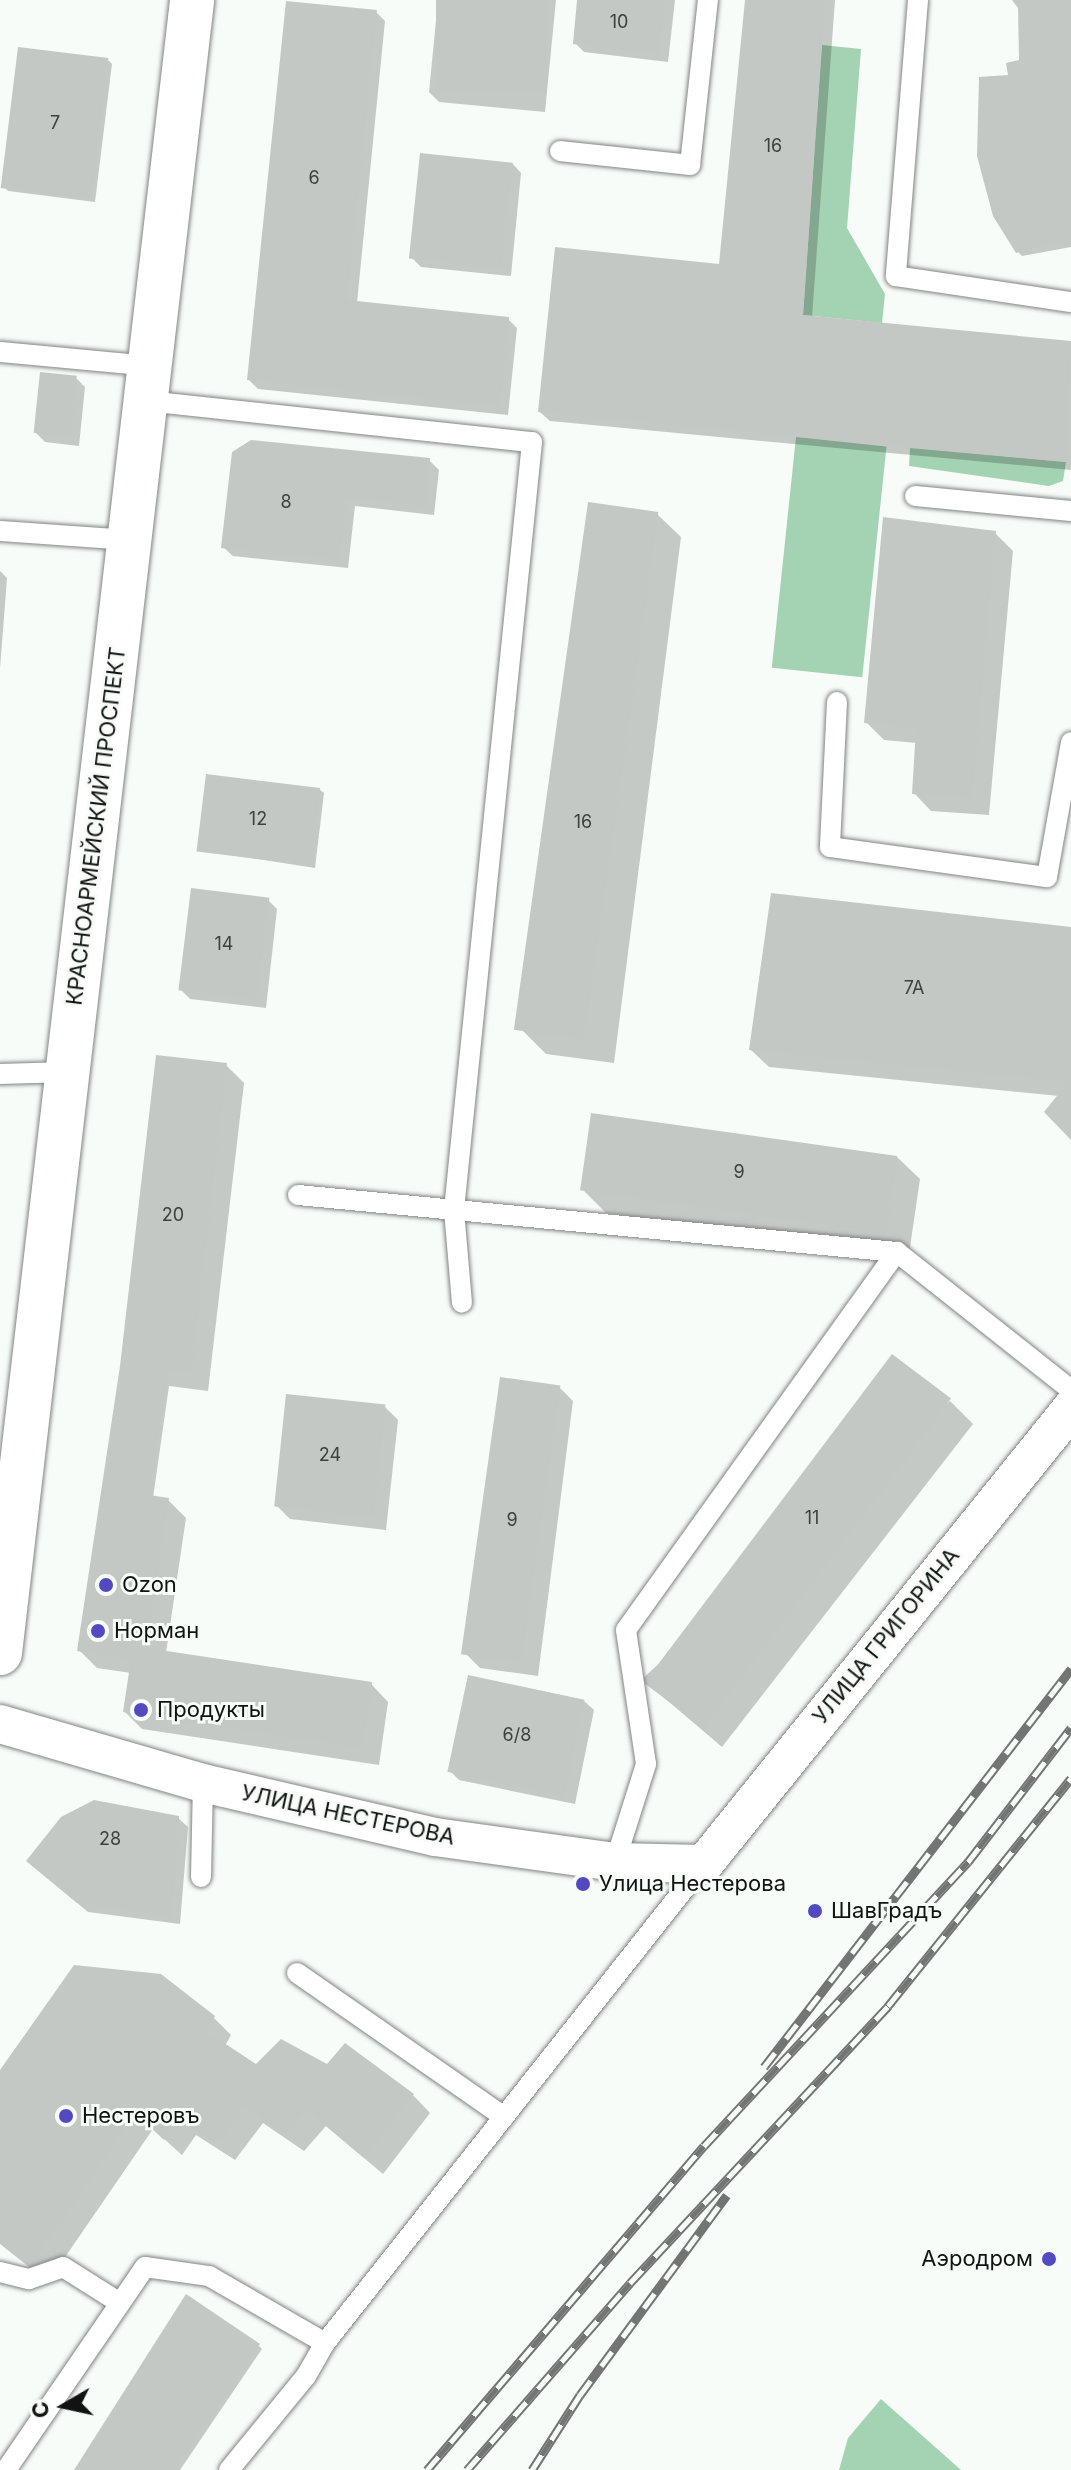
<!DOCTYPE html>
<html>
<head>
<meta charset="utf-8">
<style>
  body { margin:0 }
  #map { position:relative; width:1071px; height:2470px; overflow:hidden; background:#f7fcf8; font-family:Inter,sans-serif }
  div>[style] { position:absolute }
  .green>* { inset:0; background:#a4d3b3; transform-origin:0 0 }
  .shadow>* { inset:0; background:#0003 }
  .building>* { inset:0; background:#c3c8c4; transform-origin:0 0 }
  .roads { filter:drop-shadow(0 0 2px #818582) drop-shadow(0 0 2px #818582) }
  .lane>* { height:20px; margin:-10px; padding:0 10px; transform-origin:10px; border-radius:10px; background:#fff }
  .street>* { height:38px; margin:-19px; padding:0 19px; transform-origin:19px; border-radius:19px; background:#fff }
  .secondary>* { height:44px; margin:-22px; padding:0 22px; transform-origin:22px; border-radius:22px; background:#fff }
  .rail>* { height:9px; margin-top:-4.5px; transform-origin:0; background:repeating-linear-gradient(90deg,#f7fcf8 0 18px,#727573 0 36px); box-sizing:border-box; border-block:2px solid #727573 }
  .dots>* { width:22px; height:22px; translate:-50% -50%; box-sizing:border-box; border:4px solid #f7fcf8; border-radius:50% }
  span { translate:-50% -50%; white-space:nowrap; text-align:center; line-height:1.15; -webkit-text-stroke:6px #f7fcf8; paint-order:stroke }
  .number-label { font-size:18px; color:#3e403e }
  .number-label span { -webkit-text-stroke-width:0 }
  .street-label { font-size:22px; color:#111312 }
  .poi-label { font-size:22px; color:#111312 }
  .left { translate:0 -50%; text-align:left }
  .right { translate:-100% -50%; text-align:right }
  .north { position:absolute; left:24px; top:2366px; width:80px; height:80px; -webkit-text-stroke:6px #f7fcf8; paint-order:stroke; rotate:261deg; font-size:22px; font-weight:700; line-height:32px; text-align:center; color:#111312 }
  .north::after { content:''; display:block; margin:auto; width:28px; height:36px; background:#111312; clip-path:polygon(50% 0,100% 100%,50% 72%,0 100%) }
</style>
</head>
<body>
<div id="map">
  <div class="green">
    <i style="clip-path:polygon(822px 45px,861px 49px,847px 228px,885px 294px,882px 323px,803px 315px)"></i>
    <i style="left:796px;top:437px;width:91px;height:232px;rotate:6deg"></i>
    <i style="clip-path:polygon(910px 448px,1066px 462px,1063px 481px,1049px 486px,909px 466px)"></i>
    <i style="clip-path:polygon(881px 2399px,961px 2470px,839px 2470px,848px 2438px)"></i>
  </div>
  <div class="shadow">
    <i style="clip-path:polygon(438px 0,556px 0,545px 112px,439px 102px,429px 92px)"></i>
    <i style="clip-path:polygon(579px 0,675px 0,668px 62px,584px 52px,575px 43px)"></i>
    <i style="clip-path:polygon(747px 0,835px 0,812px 318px,1071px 343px,1071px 470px,550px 421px,540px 412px,721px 266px)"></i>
    <i style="clip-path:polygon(1014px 0,1071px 0,1071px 247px,1022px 256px,1018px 252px,1010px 77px,1021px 61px,1020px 7px)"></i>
    <i style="clip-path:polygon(376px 12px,385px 21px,357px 303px,508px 319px,517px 328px,508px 415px,258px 389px,249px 380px)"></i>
    <i style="clip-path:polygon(108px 60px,112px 64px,95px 202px,8px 191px,4px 187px)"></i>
    <i style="clip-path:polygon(512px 163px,521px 173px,511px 276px,421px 267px,412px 258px)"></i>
    <i style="clip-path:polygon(76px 378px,85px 387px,79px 446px,45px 442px,36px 433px)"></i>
    <i style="clip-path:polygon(429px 460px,439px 470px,434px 515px,355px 506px,348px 568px,233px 556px,223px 547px)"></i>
    <i style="clip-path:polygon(657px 514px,681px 537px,614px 1063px,546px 1054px,523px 1031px)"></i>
    <i style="clip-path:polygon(995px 533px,1013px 551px,989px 815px,931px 811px,914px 793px,917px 743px,884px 740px,866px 722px)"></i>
    <i style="clip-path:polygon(0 571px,7px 578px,0 669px)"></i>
    <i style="clip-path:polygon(319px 789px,324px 793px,315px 868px,198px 850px)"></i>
    <i style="clip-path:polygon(268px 900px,277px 909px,266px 1008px,190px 999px,181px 990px)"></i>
    <i style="clip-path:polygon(1071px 929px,1071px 1137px,1059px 1096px,769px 1067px,751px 1050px)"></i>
    <i style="clip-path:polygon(226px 1065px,244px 1083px,208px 1391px,169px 1386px,153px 1498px,168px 1500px,186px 1518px,166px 1653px,371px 1684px,388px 1702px,379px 1765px,142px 1729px,125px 1712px,131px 1673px,97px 1668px,79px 1650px)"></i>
    <i style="clip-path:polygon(896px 1156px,920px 1179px,909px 1254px,606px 1213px,582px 1189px)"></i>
    <i style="clip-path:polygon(559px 1387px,573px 1401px,538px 1676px,480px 1668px,466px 1654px)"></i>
    <i style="clip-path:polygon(950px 1401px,973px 1424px,722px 1747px,642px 1679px)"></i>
    <i style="clip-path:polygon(384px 1406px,398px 1420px,386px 1530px,290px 1519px,276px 1505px)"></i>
    <i style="clip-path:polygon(584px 1701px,594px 1710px,575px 1804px,459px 1780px,450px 1771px)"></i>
    <i style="clip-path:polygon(178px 1818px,188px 1827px,180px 1924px,88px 1912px,38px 1870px)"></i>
    <i style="clip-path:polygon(214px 2018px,231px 2035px,225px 2046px,257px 2066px,327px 2067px,413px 2095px,430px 2113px,383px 2174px,326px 2126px,304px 2151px,263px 2123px,235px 2160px,196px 2135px,182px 2155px,153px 2129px,48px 2282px,0 2244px,0 2073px)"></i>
    <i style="clip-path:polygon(258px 2345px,262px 2349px,180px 2470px,76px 2470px)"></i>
  </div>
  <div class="building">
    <i style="left:436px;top:0;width:111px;height:93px"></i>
    <i style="clip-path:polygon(577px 0,665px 0,659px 54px,573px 44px)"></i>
    <i style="clip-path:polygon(745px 0,825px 0,803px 315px,1071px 341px,1066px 462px,538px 412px,555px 247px,719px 264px)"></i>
    <i style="clip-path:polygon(1012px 0,1071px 0,1071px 246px,1058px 241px,1016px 253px,993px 216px,977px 156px,979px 77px,1008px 75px,1006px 63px,1019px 60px,1018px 8px)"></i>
    <i style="clip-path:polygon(286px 1px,377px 10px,347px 300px,509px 317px,500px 406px,247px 380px)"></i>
    <i style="left:18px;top:47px;width:91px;height:142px;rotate:7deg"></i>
    <i style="left:420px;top:153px;width:93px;height:106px;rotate:6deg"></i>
    <i style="left:40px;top:372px;width:37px;height:61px;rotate:6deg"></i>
    <i style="clip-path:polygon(251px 440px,430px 458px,426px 506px,346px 498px,340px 560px,221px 548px,232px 452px)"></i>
    <i style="left:588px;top:502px;width:71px;height:533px;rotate:8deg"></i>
    <i style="clip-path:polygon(883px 517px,996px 531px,972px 798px,912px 794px,916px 728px,864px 723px)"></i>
    <i style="left:206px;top:774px;width:115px;height:78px;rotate:7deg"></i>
    <i style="left:191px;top:888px;width:79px;height:103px;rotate:7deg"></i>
    <i style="clip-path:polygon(771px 893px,1071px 927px,1071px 1140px,1044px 1112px,1068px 1082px,749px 1050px)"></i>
    <i style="clip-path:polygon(156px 1055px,227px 1063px,191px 1374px,168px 1372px,149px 1495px,169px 1498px,147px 1648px,372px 1682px,362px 1748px,123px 1712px,131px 1659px,77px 1651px,120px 1366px)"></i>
    <i style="left:591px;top:1113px;width:309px;height:78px;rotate:8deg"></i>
    <i style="left:892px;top:1354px;width:74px;height:412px;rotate:37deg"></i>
    <i style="left:500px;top:1377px;width:61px;height:280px;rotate:8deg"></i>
    <i style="left:286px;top:1394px;width:100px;height:113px;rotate:6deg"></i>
    <i style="left:468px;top:1675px;width:119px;height:99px;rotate:12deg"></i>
    <i style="clip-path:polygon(94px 1800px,179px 1816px,172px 1916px,77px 1903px,26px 1861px,61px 1817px)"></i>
    <i style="clip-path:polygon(74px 1965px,161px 1974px,215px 2016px,206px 2031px,256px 2064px,281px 2039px,327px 2064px,345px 2043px,414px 2094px,364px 2158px,307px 2110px,285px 2135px,244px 2107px,216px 2144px,177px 2119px,164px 2140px,135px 2113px,30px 2266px,0 2243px,0 2070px)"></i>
    <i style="clip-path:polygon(186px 2294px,260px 2344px,174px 2470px,74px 2470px)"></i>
  </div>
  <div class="roads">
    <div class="lane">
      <i style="left:918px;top:0;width:277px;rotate:94.6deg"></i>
      <i style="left:896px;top:276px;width:177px;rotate:8.5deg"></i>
      <i style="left:560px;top:151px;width:131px;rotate:6.1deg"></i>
      <i style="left:690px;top:165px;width:166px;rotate:-83.8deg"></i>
      <i style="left:0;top:352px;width:151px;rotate:5.3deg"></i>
      <i style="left:147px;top:401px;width:387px;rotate:6.1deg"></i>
      <i style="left:532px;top:442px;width:772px;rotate:95.8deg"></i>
      <i style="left:454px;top:1210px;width:93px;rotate:85.1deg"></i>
      <i style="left:915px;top:496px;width:157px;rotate:5.5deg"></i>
      <i style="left:0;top:531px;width:130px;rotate:4deg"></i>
      <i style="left:837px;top:702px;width:145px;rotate:92.8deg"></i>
      <i style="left:830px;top:847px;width:219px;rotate:7.9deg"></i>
      <i style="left:1047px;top:877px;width:137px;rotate:-79.9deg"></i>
      <i style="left:0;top:1074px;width:67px;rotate:-1.7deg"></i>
      <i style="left:298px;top:1195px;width:602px;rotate:5.44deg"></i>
      <i style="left:615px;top:1862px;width:103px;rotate:-72.4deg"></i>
      <i style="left:646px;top:1764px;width:135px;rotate:-98.5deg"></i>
      <i style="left:626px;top:1630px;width:465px;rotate:-54.4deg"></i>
      <i style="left:897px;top:1252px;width:222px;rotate:38.4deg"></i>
      <i style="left:201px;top:1877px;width:94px;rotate:-88.8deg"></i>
      <i style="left:297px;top:1973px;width:252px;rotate:34.8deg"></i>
      <i style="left:0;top:2272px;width:30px;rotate:14deg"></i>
      <i style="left:29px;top:2279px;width:36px;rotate:-19deg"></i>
      <i style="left:63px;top:2267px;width:67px;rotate:32.3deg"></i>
      <i style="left:6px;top:2470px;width:246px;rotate:-55.6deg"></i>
      <i style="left:145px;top:2267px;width:65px;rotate:8deg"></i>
      <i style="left:209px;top:2276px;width:134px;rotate:30deg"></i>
      <i style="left:325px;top:2343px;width:611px;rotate:-51.65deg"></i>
      <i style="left:229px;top:2470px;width:122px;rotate:-50.7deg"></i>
      <i style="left:306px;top:2376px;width:38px;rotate:-60deg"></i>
    </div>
    <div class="street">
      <i style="left:0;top:1724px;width:211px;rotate:16.2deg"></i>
      <i style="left:203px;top:1783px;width:238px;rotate:13.1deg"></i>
      <i style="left:435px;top:1837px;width:182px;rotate:7.9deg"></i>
      <i style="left:615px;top:1862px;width:89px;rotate:1.3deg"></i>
      <i style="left:704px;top:1864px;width:585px;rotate:-51.11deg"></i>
    </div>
    <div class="secondary">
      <i style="left:0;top:1653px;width:1664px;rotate:-83.37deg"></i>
    </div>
  </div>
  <div class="rail">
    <i style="left:764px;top:2067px;width:503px;rotate:-52.35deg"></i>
    <i style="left:427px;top:2470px;width:426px;rotate:-49.5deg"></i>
    <i style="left:704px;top:2146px;width:388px;rotate:-47.1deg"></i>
    <i style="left:968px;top:1862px;width:169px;rotate:-52.5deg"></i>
    <i style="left:467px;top:2470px;width:248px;rotate:-48.9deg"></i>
    <i style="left:630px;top:2283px;width:379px;rotate:-47deg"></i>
    <i style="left:888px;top:2006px;width:292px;rotate:-51.2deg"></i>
    <i style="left:532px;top:2470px;width:89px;rotate:-57.4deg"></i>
    <i style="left:580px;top:2395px;width:248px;rotate:-53.7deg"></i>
  </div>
  <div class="dots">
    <i style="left:106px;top:1585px;background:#534ac1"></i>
    <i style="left:98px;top:1631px;background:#534ac1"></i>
    <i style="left:141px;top:1710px;background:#534ac1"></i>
    <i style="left:583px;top:1884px;background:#534ac1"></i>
    <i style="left:815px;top:1911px;background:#534ac1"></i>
    <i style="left:66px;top:2116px;background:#534ac1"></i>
    <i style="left:1049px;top:2259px;background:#534ac1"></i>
  </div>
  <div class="number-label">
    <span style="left:619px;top:22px">10</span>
    <span style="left:55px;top:123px">7</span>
    <span style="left:773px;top:146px">16</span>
    <span style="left:314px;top:178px">6</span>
    <span style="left:286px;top:502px">8</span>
    <span style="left:258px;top:819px">12</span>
    <span style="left:583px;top:822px">16</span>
    <span style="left:224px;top:944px">14</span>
    <span style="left:914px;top:988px">7А</span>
    <span style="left:739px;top:1172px">9</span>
    <span style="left:173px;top:1215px">20</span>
    <span style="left:330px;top:1455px">24</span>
    <span style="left:812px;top:1518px">11</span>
    <span style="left:512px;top:1520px">9</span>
    <span style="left:517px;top:1735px">6/8</span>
    <span style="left:110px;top:1839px">28</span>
  </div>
  <div class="street-label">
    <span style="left:96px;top:826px;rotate:-83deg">КРАСНОАРМЕЙСКИЙ ПРОСПЕКТ</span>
    <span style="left:886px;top:1636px;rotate:-51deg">УЛИЦА ГРИГОРИНА</span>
    <span style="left:348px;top:1815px;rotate:12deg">УЛИЦА НЕСТЕРОВА</span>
  </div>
  <div class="poi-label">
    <span class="left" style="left:122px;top:1585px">Ozon</span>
    <span class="left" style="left:114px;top:1631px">Норман</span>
    <span class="left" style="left:157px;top:1710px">Продукты</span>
    <span class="left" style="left:599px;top:1884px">Улица Нестерова</span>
    <span class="left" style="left:831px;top:1911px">ШавГрадъ</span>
    <span class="left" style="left:82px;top:2116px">Нестеровъ</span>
    <span class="right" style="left:1033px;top:2259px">Аэродром</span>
  </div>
  <div class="north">С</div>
</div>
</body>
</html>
